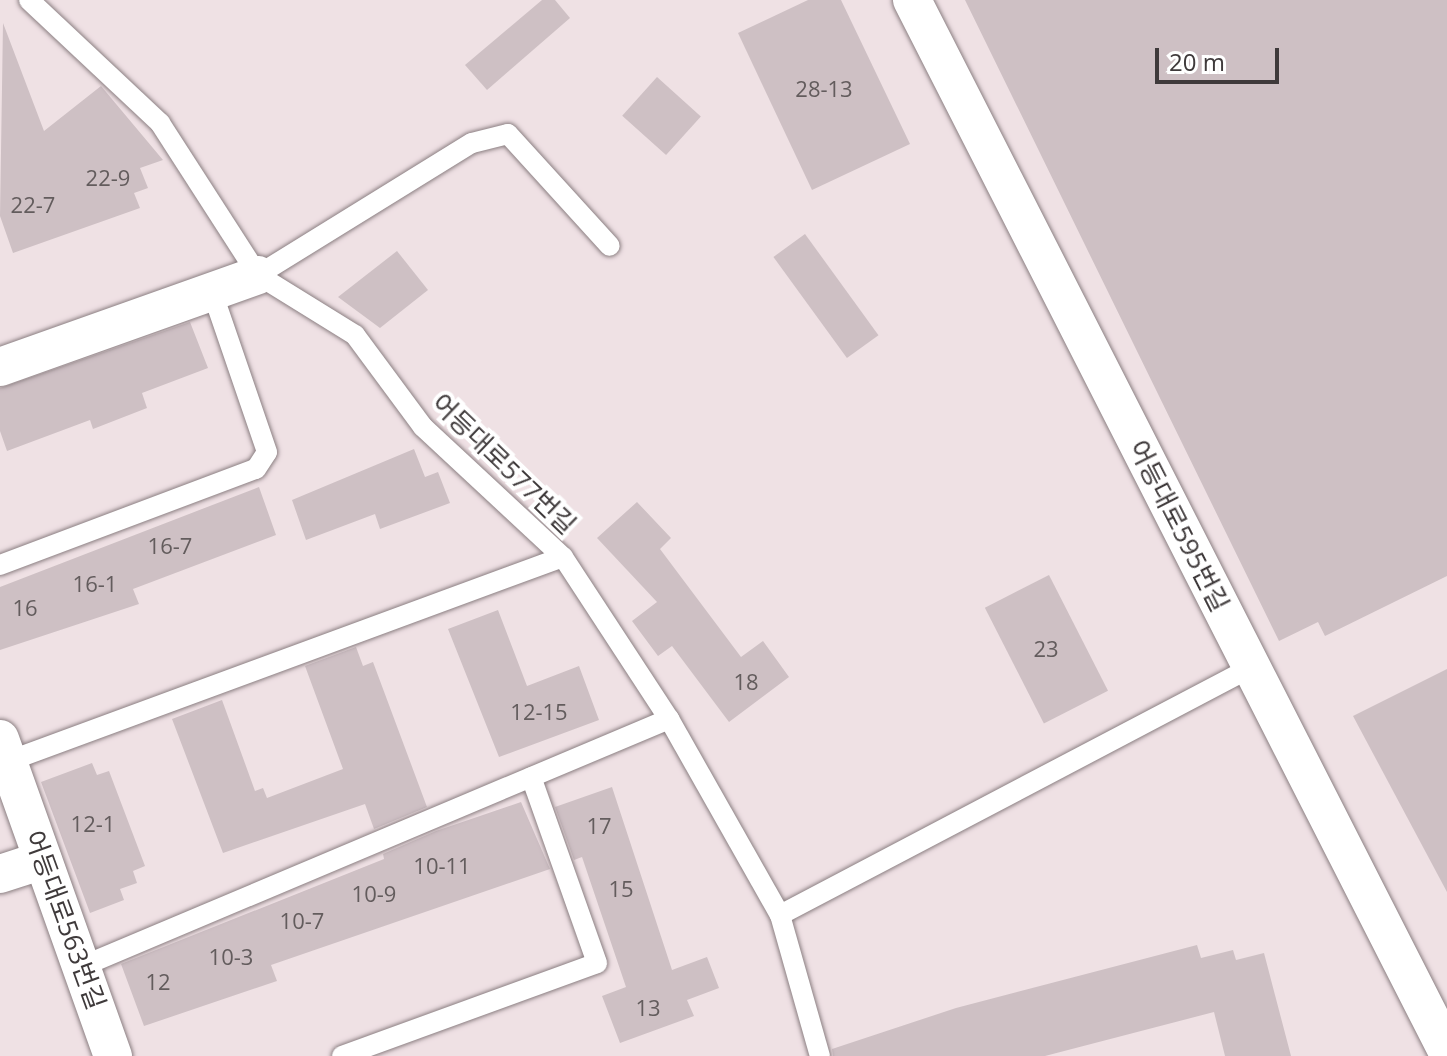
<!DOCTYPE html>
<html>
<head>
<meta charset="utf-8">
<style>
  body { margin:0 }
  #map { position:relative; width:1447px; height:1056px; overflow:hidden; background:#efe1e4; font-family:"Open Sans","Noto Sans KR",sans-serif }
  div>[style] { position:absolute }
  .building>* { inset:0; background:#cec0c4; transform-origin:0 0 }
  .roads { filter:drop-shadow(0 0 2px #8b7f82) drop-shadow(0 0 2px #8b7f82) }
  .lane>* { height:20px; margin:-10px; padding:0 10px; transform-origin:10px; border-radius:10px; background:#fff }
  .street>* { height:38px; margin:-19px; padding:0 19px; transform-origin:19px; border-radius:19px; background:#fff }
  span { translate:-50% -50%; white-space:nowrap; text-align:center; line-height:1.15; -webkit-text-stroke:8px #fff; paint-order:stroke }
  .number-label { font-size:22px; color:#635c5d }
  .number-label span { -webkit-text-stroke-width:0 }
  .street-label { font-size:26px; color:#3f3a3b }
  .scale { position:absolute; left:1155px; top:48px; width:124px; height:36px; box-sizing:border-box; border:4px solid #3f3a3b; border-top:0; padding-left:10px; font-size:24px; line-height:28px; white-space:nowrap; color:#3f3a3b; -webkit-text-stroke:6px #fff; paint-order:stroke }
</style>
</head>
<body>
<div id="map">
  <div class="building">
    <i style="clip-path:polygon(542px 0,555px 0,570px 18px,487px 90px,465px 65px)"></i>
    <i style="clip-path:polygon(808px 0,841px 0,910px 144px,812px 190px,738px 33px)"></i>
    <i style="clip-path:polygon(965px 0,1447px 0,1447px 576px,1325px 636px,1318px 622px,1279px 641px)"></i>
    <i style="clip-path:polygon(3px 23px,44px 131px,101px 86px,163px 160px,140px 168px,148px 188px,134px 193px,140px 208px,13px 253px,0 216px)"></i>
    <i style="left:657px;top:77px;width:59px;height:52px;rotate:42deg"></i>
    <i style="left:805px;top:234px;width:125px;height:39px;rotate:54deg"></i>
    <i style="clip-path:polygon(397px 251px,428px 290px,380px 328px,338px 297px)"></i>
    <i style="clip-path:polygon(190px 322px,208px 368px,142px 393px,147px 408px,93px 429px,90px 420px,7px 451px,0 431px,0 388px)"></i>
    <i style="clip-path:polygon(414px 449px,425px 477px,438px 472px,450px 503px,380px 529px,375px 514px,306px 540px,292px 500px)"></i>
    <i style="clip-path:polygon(259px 487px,276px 535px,133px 589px,139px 604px,0 650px,0 587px)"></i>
    <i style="clip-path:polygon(637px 502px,671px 538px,660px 549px,741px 657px,763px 641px,789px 677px,729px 722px,672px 646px,658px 656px,632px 621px,657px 602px,597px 538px)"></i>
    <i style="left:1049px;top:575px;width:130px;height:72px;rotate:63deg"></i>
    <i style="clip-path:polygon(498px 610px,527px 686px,579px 666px,599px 720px,499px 757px,448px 629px)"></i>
    <i style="clip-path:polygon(356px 647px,363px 666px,373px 662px,427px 807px,374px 829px,365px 804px,223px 853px,172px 719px,222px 700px,255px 791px,263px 788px,267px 798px,343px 769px,305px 666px)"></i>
    <i style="clip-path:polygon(1447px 669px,1447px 892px,1353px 716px)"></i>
    <i style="clip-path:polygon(92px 763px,97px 775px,109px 771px,145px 866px,133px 871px,137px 883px,120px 889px,124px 900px,90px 913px,41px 782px)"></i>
    <i style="clip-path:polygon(612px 787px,672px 970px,707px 957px,719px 988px,687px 1000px,694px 1016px,620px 1043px,602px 996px,626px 987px,582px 857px,574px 860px,555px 807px)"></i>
    <i style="clip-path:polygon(521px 802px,550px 869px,271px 965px,277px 981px,144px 1026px,121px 964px,384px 859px,383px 854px,436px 831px)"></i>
    <i style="clip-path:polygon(1197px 945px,1201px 958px,1233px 950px,1236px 960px,1264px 953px,1291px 1056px,1225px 1056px,1214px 1012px,1045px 1056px,833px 1056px,832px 1049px,956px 1008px)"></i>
  </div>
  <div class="roads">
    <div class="lane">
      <i style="left:29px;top:0;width:180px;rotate:43.2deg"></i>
      <i style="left:160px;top:123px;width:181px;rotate:57.2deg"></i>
      <i style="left:258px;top:275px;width:114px;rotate:31.7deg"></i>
      <i style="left:355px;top:335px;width:114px;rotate:53.5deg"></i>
      <i style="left:423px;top:427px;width:191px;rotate:42.9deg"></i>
      <i style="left:563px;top:557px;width:194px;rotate:56.8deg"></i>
      <i style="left:669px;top:719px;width:225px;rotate:60.5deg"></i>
      <i style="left:780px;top:915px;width:147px;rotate:74.2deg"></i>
      <i style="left:258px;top:275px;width:251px;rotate:-31.7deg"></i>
      <i style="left:472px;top:143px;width:37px;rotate:-14deg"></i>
      <i style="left:508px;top:134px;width:151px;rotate:47.7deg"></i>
      <i style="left:0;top:565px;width:273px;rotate:-20.6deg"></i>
      <i style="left:256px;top:469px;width:20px;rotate:-57deg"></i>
      <i style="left:267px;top:452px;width:170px;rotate:-108.9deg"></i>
      <i style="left:9px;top:761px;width:590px;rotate:-20.22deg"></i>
      <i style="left:780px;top:915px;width:531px;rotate:-27.72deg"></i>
      <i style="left:83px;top:966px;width:636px;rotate:-22.86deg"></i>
      <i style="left:342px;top:1056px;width:271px;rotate:-20deg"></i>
      <i style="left:597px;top:963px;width:197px;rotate:-109.5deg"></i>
    </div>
    <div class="street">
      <i style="left:912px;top:0;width:1179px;rotate:63.02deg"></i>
      <i style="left:0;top:367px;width:274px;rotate:-19.6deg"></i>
      <i style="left:0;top:739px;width:337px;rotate:70.4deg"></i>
      <i style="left:0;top:874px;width:45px;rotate:-18deg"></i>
    </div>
  </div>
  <div class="number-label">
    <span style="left:824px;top:89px">28-13</span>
    <span style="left:108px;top:178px">22-9</span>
    <span style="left:33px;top:205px">22-7</span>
    <span style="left:170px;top:546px">16-7</span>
    <span style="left:95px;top:584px">16-1</span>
    <span style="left:25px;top:608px">16</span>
    <span style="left:1046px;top:649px">23</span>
    <span style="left:746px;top:682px">18</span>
    <span style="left:539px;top:712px">12-15</span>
    <span style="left:93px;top:824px">12-1</span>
    <span style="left:599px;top:826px">17</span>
    <span style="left:442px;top:866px">10-11</span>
    <span style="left:621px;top:889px">15</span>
    <span style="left:374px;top:894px">10-9</span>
    <span style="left:302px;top:921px">10-7</span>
    <span style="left:231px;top:957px">10-3</span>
    <span style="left:158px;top:982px">12</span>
    <span style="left:648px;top:1008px">13</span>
  </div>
  <div class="street-label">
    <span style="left:504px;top:464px;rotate:44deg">어등대로577번길</span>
    <span style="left:1179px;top:526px;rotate:63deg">어등대로595번길</span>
    <span style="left:65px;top:920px;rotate:70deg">어등대로563번길</span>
  </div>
  <div class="scale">20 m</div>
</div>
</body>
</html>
